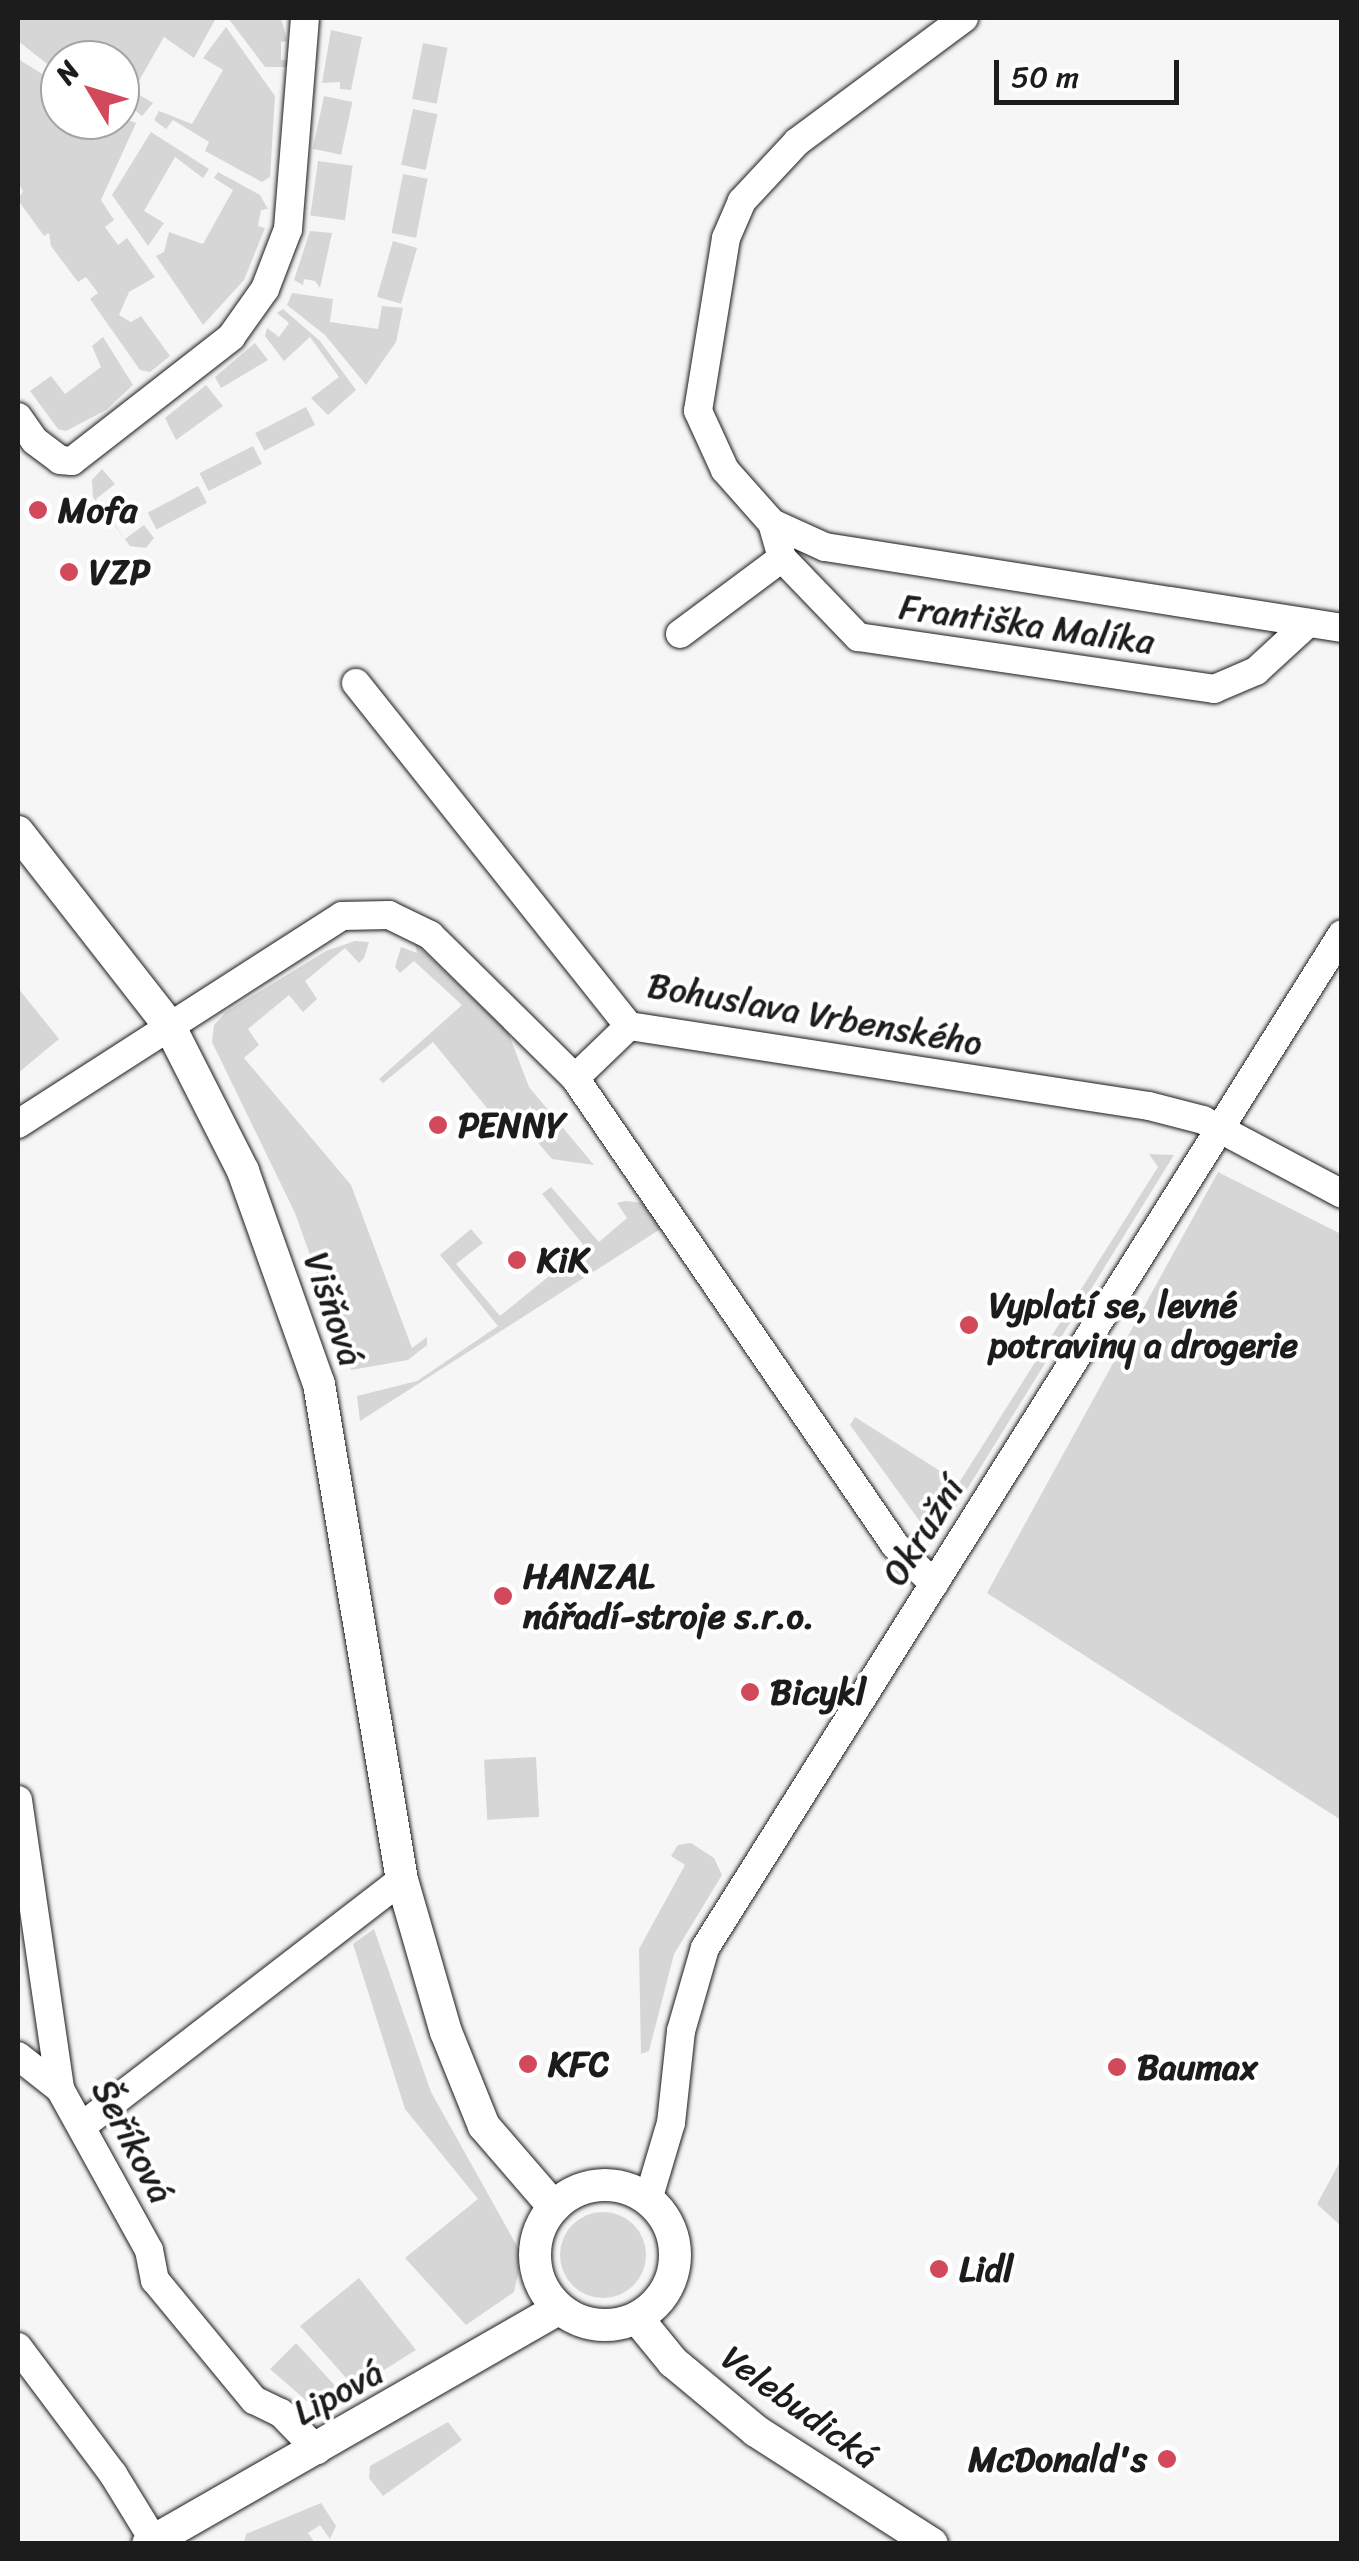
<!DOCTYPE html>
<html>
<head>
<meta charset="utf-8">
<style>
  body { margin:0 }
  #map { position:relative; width:1359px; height:2561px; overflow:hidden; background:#f6f6f6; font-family:Sriracha,sans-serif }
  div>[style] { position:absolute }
  .green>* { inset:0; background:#d6d6d6; transform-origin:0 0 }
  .round { border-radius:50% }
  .roads { filter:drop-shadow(0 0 2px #1c1c1c) drop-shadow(0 0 2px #1c1c1c) }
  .minor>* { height:28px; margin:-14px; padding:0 14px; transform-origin:14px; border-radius:14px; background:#fff }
  .tertiary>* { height:32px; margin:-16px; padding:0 16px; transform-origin:16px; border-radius:16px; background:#fff }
  .tertiary>.ring { margin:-16px; padding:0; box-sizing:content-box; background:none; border:32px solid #fff; border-radius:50% }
  .dots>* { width:28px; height:28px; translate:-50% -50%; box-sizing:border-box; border:5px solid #fff; border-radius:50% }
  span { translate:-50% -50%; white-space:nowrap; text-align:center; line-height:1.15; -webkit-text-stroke:8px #fff; paint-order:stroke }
  .poi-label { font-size:35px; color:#1c1c1c; font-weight:700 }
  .left { translate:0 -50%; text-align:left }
  .right { translate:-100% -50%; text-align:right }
  .street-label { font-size:35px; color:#1c1c1c }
  .frame { position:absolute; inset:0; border:20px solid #1c1c1c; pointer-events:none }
  .north { position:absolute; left:40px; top:40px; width:100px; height:100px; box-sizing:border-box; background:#fff; border:2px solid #a4a4a4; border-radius:50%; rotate:308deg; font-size:28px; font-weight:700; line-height:40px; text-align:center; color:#1c1c1c }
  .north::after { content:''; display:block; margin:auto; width:35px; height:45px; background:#d1495b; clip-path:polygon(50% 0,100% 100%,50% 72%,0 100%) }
  .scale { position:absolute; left:994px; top:60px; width:185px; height:45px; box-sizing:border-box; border:5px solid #1c1c1c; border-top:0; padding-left:12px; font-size:30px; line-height:35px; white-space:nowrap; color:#1c1c1c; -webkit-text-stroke:8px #fff; paint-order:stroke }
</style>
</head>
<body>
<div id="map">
  <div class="green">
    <i style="clip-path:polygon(18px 18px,216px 18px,194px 58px,164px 37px,133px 91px,153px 103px,142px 116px,120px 98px,120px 60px,60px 60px,60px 74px,18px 41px)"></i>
    <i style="clip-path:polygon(228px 18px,281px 18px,287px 41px,281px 42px,281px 60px,289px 60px,288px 67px,265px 67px)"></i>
    <i style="clip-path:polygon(226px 27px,275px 96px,270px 177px,262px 182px,205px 151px,209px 142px,173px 120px,166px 129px,154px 120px,159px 111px,192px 124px,223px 70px,203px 58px)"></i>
    <i style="clip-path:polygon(331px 30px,362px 37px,351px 90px,340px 89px,340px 82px,322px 83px)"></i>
    <i style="left:423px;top:43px;width:25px;height:57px;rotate:11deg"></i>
    <i style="clip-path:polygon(18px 59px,60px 85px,60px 120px,120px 117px,136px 123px,101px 200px,114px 220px,105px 227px,118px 245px,127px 238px,155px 277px,129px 292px,119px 315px,131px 322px,141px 316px,170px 356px,150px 372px,140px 370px,90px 299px,98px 293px,86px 277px,78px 282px,51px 246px,49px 233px,44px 236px,18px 200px,23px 191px,18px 183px)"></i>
    <i style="left:324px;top:96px;width:29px;height:54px;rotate:12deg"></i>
    <i style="left:413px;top:109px;width:25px;height:57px;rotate:12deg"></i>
    <i style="clip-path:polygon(151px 132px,209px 169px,203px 178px,175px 157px,144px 211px,164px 223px,148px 246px,112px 195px)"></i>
    <i style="left:318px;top:161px;width:35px;height:55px;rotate:8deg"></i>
    <i style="clip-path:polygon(218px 172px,260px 195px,268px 209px,261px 210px,258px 226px,265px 228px,244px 280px,203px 325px,156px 256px,164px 252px,169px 232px,203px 244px,233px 190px,214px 178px)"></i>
    <i style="left:403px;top:174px;width:25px;height:60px;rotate:11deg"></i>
    <i style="clip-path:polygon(310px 231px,332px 233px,320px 288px,315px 281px,304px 279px,303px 285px,294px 280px)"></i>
    <i style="left:393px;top:241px;width:25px;height:58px;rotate:16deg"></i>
    <i style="clip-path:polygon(292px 293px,333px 299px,330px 322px,378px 329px,382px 306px,403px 308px,396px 342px,366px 385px,325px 335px,287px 305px)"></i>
    <i style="clip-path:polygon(283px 309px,320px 341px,356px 390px,328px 415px,311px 398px,339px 377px,310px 337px,284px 361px,265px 336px,267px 328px,279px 337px,289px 323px,277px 313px)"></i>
    <i style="clip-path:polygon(103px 337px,133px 385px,106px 410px,66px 431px,58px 429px,30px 391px,51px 376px,65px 394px,101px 367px,92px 346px)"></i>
    <i style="clip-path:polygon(255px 343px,268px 360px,221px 388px,215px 377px)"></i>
    <i style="clip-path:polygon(206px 385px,223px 406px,176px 440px,165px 418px)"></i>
    <i style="left:306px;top:407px;width:20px;height:57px;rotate:63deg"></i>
    <i style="left:253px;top:446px;width:20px;height:60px;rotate:63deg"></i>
    <i style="clip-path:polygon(102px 469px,115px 484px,96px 499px,125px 539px,144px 525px,154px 538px,146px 548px,130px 546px,93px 497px,92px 480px)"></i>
    <i style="left:198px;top:486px;width:19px;height:57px;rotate:62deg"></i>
    <i style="clip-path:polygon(355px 941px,369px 942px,364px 958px,359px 963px,345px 948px,305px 981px,317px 999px,303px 1012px,289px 995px,248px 1029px,259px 1045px,244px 1058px,351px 1185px,412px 1348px,427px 1337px,427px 1345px,408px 1360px,351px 1370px,295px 1213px,212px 1042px,214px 1025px,226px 1012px,326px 951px)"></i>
    <i style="clip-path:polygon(415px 943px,508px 1032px,529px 1087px,594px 1165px,552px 1159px,509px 1109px,496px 1119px,433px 1042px,383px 1083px,379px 1079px,462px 1005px,414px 961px,400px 973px,395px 967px,401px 947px,417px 953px)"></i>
    <i style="clip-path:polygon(18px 988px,59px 1039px,18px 1073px)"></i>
    <i style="clip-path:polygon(1149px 1154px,1174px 1155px,948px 1520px,921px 1523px,850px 1425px,855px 1417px,959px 1483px,1158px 1167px)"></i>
    <i style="clip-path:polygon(1218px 1172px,1341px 1234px,1341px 1820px,987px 1593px)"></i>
    <i style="clip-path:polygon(551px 1187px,599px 1242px,627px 1218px,617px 1203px,625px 1201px,645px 1203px,662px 1228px,360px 1421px,357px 1396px,417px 1381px,498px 1326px,440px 1255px,471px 1229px,483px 1243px,456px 1264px,500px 1316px,585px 1247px,542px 1194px)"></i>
    <i style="left:536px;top:1757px;width:60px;height:52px;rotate:87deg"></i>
    <i style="clip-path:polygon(691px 1843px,714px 1858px,722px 1875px,674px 1954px,649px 2051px,641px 2054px,639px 1949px,685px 1865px,671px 1856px,678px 1845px)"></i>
    <i style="clip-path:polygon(374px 1929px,431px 2092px,522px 2255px,514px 2292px,466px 2325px,405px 2258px,478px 2199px,405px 2109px,353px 1944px)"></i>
    <i style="clip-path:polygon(1341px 2160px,1341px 2226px,1317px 2204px)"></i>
    <i class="round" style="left:560px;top:2212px;width:86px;height:86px"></i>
    <i style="clip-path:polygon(359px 2278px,416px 2350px,355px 2388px,300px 2326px)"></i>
    <i style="clip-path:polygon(296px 2343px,339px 2390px,338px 2397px,316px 2409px,270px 2369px)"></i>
    <i style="clip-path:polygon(448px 2422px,462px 2440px,383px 2496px,369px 2478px,370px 2466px)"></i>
    <i style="clip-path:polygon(321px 2503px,336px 2526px,330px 2539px,320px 2525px,308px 2533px,315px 2543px,244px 2543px,246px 2534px)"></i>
  </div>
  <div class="roads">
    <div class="minor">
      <i style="left:964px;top:18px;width:208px;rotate:143.4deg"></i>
      <i style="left:797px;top:142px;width:81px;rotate:133deg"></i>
      <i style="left:742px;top:201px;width:40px;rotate:113.4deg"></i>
      <i style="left:726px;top:238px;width:175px;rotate:99.2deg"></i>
      <i style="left:698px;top:411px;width:65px;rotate:65.4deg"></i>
      <i style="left:725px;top:470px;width:71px;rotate:48.4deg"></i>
      <i style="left:772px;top:523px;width:58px;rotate:24.4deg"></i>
      <i style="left:825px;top:547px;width:523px;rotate:8.9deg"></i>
      <i style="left:18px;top:417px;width:29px;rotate:55deg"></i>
      <i style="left:35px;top:441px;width:31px;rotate:37deg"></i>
      <i style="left:60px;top:460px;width:12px;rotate:5deg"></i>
      <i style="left:72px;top:461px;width:202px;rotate:-37.9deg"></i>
      <i style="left:231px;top:337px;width:59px;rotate:-54.7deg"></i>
      <i style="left:265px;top:289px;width:64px;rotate:-69deg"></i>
      <i style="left:288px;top:229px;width:212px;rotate:-85.4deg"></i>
      <i style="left:772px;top:523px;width:36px;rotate:74deg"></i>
      <i style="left:782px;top:558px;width:110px;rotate:46.1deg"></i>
      <i style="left:858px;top:637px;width:360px;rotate:8.3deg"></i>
      <i style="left:1214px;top:689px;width:46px;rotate:-23.2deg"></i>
      <i style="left:1256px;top:671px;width:71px;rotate:-42.7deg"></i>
      <i style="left:680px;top:634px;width:127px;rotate:-36.7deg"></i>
      <i style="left:356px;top:683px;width:438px;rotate:51.5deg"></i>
      <i style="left:629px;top:1026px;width:526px;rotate:8.75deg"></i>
      <i style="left:1149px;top:1106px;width:56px;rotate:14.5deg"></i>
      <i style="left:1203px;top:1120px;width:157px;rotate:28deg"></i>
      <i style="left:575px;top:1078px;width:75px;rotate:-43.9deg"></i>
      <i style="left:18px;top:1124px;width:385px;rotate:-32.7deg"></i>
      <i style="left:342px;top:916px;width:47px;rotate:-1.2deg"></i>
      <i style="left:389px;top:915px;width:46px;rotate:26deg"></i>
      <i style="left:430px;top:935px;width:204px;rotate:44.6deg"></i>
      <i style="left:575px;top:1078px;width:566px;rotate:55.58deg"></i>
      <i style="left:895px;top:1545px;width:55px;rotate:45deg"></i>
      <i style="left:18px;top:1800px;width:292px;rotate:81.7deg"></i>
      <i style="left:60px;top:2089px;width:184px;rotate:61.1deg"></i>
      <i style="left:149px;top:2250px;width:31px;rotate:79deg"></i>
      <i style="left:155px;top:2280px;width:156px;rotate:50.5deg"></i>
      <i style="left:254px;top:2400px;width:30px;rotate:26deg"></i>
      <i style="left:281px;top:2413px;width:52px;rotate:45.8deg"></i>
      <i style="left:18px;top:2056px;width:53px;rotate:38.2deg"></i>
      <i style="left:82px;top:2126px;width:404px;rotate:-37.6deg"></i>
      <i style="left:648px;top:2200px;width:80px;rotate:-73.4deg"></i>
      <i style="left:671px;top:2123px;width:93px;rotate:-83.8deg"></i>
      <i style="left:681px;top:2031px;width:86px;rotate:-73.9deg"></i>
      <i style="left:705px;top:1948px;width:1197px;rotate:-57.86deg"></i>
      <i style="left:18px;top:2347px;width:159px;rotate:53.2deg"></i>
      <i style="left:113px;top:2474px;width:79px;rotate:58.5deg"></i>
    </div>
    <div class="tertiary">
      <i style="left:18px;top:832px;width:245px;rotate:52deg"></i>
      <i style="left:169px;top:1025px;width:164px;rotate:63.1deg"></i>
      <i style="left:243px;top:1171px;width:226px;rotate:70.4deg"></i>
      <i style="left:319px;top:1384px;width:503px;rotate:80.5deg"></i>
      <i style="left:402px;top:1880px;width:158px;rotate:73.9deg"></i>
      <i style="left:446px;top:2032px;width:101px;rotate:68deg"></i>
      <i style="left:484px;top:2126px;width:107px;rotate:49.2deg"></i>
      <i class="ring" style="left:535px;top:2185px;width:108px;height:108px"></i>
      <i style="left:637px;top:2318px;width:57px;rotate:50.7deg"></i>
      <i style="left:673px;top:2362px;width:108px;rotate:39.7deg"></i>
      <i style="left:756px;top:2431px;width:209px;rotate:32.7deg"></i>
      <i style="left:148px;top:2544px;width:473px;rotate:-29.8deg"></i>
    </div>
  </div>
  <div class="dots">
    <i style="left:38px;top:510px;background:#d1495b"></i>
    <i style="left:69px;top:572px;background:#d1495b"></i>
    <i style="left:438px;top:1125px;background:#d1495b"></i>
    <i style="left:517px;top:1260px;background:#d1495b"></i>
    <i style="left:969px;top:1325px;background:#d1495b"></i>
    <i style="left:503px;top:1596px;background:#d1495b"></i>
    <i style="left:750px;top:1692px;background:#d1495b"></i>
    <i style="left:528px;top:2064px;background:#d1495b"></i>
    <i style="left:1117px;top:2067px;background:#d1495b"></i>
    <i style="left:939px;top:2269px;background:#d1495b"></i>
    <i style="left:1167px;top:2459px;background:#d1495b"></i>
  </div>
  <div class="poi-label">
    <span class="left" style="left:58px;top:510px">Mofa</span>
    <span class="left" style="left:89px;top:572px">VZP</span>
    <span class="left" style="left:458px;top:1125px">PENNY</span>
    <span class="left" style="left:537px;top:1260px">KiK</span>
    <span class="left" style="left:989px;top:1325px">Vyplatí se, levné<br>potraviny a drogerie</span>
    <span class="left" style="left:523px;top:1596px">HANZAL<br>nářadí-stroje s.r.o.</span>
    <span class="left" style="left:770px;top:1692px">Bicykl</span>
    <span class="left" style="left:548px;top:2064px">KFC</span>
    <span class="left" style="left:1137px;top:2067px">Baumax</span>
    <span class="left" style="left:959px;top:2269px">Lidl</span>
    <span class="right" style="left:1147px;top:2459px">McDonald's</span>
  </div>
  <div class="street-label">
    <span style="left:1027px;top:624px;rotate:8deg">Františka Malíka</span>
    <span style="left:815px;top:1014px;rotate:10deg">Bohuslava Vrbenského</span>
    <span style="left:334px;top:1309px;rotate:71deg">Višňová</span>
    <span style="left:923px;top:1531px;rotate:-58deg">Okružní</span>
    <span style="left:133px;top:2141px;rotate:62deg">Šeříková</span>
    <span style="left:338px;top:2392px;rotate:-29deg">Lipová</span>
    <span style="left:800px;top:2407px;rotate:36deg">Velebudická</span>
  </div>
  <div class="frame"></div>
  <div class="north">N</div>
  <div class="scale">50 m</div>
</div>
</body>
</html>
